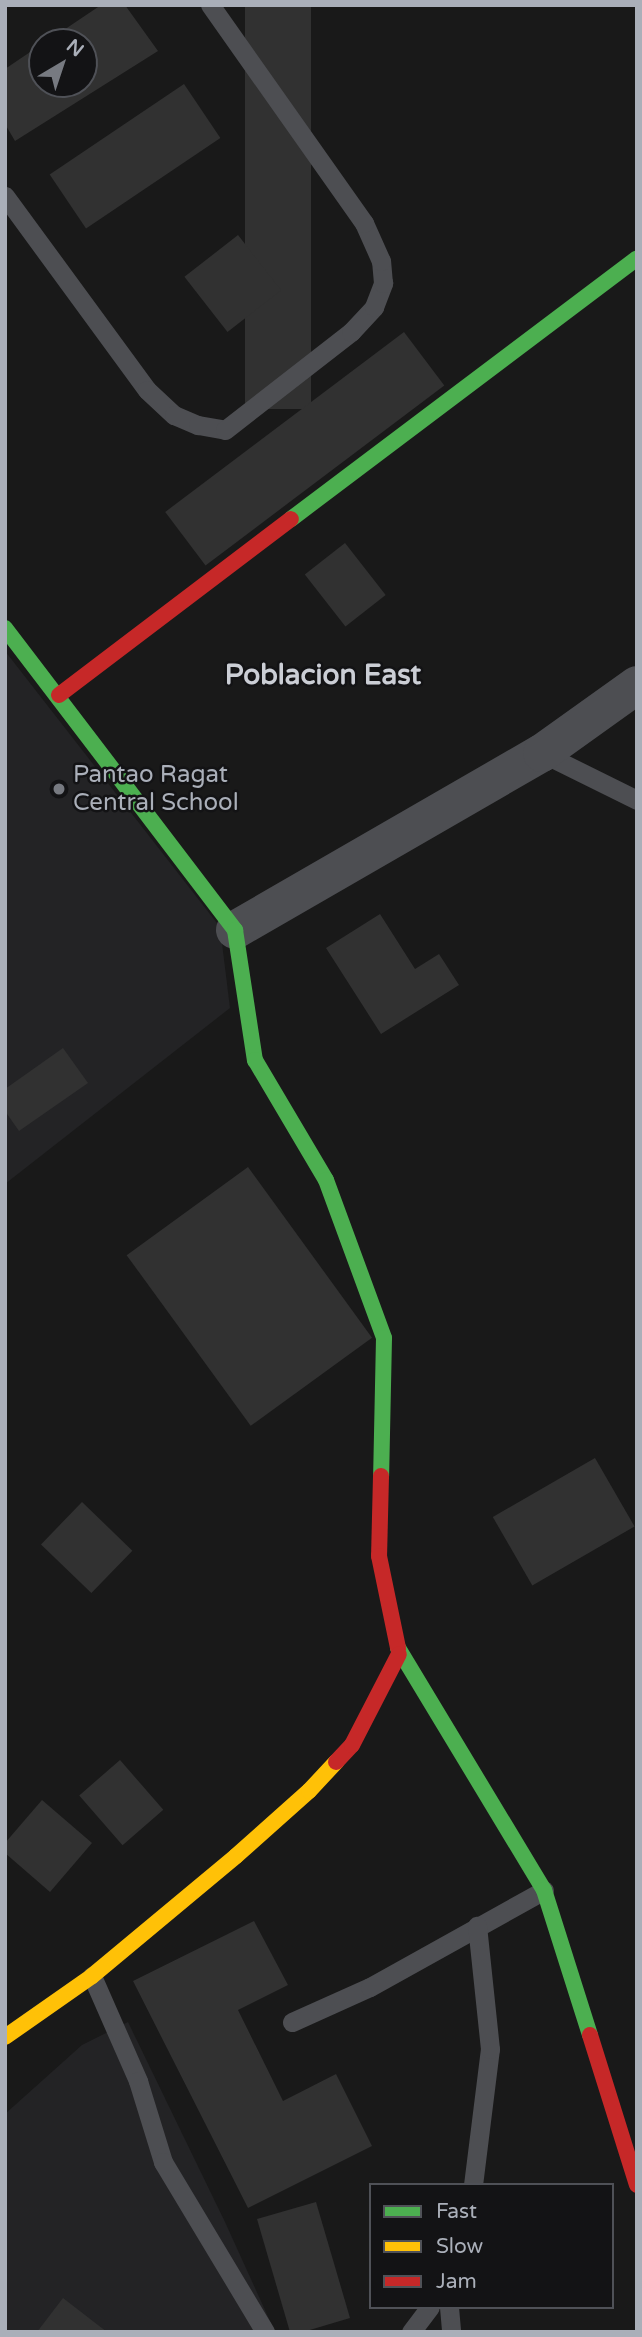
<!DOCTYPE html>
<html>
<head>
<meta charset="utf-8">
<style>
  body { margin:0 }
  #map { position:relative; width:642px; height:2337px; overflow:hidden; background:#191919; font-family:"Varela Round",sans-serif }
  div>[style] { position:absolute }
  .built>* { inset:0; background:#232325 }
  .building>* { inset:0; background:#313131; transform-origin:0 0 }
  .lane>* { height:19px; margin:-9.5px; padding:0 9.5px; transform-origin:9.5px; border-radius:9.5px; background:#4d4e52 }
  .street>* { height:38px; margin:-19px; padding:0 19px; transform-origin:19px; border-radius:19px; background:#4d4e52 }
  .fast>* { height:16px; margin:-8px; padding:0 8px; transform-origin:8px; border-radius:8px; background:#4caf50 }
  .slow>* { height:16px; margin:-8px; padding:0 8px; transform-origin:8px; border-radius:8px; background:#ffc107 }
  .jam>* { height:16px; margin:-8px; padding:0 8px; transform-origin:8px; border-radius:8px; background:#c62828 }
  .dots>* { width:19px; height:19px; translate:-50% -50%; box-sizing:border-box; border:4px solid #131315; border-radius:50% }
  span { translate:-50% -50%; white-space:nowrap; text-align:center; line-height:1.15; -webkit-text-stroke:5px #131315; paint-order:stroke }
  .poi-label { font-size:24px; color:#aaafb9 }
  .left { translate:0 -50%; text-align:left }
  .quarter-label { font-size:28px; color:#cbced5; font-weight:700 }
  .frame { position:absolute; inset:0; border:7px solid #aaafb9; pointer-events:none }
  .legend { position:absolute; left:369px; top:2183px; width:245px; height:126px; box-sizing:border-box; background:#131315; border:2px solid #4f5157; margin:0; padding:9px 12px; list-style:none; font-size:21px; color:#aaafb9 }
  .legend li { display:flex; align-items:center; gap:14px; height:35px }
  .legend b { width:35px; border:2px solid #4f5157 }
  .north { position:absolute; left:28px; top:28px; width:70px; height:70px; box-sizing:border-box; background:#131315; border:2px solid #4f5157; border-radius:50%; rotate:39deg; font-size:19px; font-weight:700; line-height:28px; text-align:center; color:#aaafb9 }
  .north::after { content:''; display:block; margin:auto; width:24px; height:32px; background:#777a81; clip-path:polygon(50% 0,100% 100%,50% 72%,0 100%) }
</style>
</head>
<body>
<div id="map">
  <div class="built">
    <i style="clip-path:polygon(5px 651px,220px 927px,230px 1008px,5px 1184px)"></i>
    <i style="clip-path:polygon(128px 2022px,225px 2222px,275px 2332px,5px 2332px,5px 2114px,82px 2045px)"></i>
  </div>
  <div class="building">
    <i style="clip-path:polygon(101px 5px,125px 5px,158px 51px,15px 141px,5px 124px,5px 69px,42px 44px,42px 84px,84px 84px,84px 42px,46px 42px)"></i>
    <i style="left:245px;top:5px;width:66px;height:404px"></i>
    <i style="left:184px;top:84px;width:65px;height:162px;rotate:56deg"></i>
    <i style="left:238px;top:235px;width:70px;height:68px;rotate:52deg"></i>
    <i style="left:404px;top:332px;width:67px;height:299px;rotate:53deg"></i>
    <i style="left:345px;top:543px;width:66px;height:51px;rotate:52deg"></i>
    <i style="clip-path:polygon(380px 914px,415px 969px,439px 954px,459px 985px,381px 1034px,326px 948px)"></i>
    <i style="clip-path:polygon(63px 1048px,88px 1083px,19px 1131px,5px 1111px,5px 1089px)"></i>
    <i style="left:248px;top:1167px;width:211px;height:150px;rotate:54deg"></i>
    <i style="left:595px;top:1458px;width:79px;height:118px;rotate:60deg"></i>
    <i style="left:82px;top:1502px;width:70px;height:59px;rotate:44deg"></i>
    <i style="left:120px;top:1760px;width:66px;height:54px;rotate:49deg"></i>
    <i style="clip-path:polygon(42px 1800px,92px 1843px,50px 1892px,5px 1853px,5px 1843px)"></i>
    <i style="clip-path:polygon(254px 1921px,288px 1985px,238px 2010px,283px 2101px,336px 2074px,372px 2146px,248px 2208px,133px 1981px)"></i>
    <i style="clip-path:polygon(316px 2202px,350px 2318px,303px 2332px,290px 2332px,257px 2219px)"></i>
    <i style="clip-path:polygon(63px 2298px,107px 2332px,37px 2332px)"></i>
  </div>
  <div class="lane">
    <i style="left:5px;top:196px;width:240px;rotate:53.8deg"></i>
    <i style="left:147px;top:390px;width:37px;rotate:43deg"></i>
    <i style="left:174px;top:415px;width:26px;rotate:23deg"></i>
    <i style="left:198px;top:425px;width:27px;rotate:10deg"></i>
    <i style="left:225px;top:430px;width:160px;rotate:-37.9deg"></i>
    <i style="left:351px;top:332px;width:34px;rotate:-47deg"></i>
    <i style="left:374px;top:307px;width:26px;rotate:-69deg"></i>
    <i style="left:383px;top:283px;width:22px;rotate:-95deg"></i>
    <i style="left:381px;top:261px;width:42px;rotate:-114.1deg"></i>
    <i style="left:364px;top:223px;width:267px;rotate:-125.2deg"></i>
    <i style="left:542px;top:753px;width:106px;rotate:26.3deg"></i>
    <i style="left:92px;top:1976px;width:115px;rotate:66.3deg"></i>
    <i style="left:138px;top:2081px;width:85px;rotate:72.8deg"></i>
    <i style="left:163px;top:2162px;width:198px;rotate:59deg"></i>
    <i style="left:292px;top:2022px;width:85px;rotate:-24.2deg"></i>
    <i style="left:370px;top:1987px;width:199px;rotate:-29.1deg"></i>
    <i style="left:473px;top:2185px;width:137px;rotate:-82.9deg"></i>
    <i style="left:490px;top:2049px;width:124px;rotate:-96deg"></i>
    <i style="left:449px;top:2307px;width:25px;rotate:85deg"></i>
    <i style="left:411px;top:2332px;width:31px;rotate:-53deg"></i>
  </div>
  <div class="street">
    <i style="left:235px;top:930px;width:354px;rotate:-30deg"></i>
    <i style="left:542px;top:753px;width:117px;rotate:-35.6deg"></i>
  </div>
  <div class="fast">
    <i style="left:291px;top:519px;width:433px;rotate:-37deg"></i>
    <i style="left:5px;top:628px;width:380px;rotate:52.7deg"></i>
    <i style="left:235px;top:930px;width:132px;rotate:81.3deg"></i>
    <i style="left:255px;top:1060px;width:139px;rotate:59.4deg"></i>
    <i style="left:326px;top:1180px;width:168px;rotate:69.8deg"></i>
    <i style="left:384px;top:1338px;width:138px;rotate:91.2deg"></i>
    <i style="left:398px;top:1648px;width:283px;rotate:58.9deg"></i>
    <i style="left:544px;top:1890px;width:152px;rotate:72.4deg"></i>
  </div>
  <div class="slow">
    <i style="left:5px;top:2037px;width:106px;rotate:-35deg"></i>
    <i style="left:92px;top:1976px;width:187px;rotate:-39.8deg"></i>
    <i style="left:236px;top:1856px;width:98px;rotate:-41.7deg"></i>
    <i style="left:309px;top:1791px;width:40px;rotate:-47deg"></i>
  </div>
  <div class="jam">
    <i style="left:59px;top:695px;width:291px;rotate:-37.2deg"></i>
    <i style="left:381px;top:1476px;width:80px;rotate:91.4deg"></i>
    <i style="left:379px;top:1556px;width:94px;rotate:78.3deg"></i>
    <i style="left:336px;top:1762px;width:23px;rotate:-47deg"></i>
    <i style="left:352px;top:1745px;width:102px;rotate:-62.7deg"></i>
    <i style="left:590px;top:2035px;width:157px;rotate:72.6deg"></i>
  </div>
  <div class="dots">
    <i style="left:59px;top:789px;background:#777a81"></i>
  </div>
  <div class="poi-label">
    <span class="left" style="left:73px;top:789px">Pantao Ragat<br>Central School</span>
  </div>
  <div class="quarter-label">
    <span style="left:323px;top:675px">Poblacion East</span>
  </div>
  <div class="frame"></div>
  <ul class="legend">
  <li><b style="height:9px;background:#4caf50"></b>Fast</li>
  <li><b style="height:9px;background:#ffc107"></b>Slow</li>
  <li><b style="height:9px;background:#c62828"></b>Jam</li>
  </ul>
  <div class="north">N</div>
</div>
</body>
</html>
